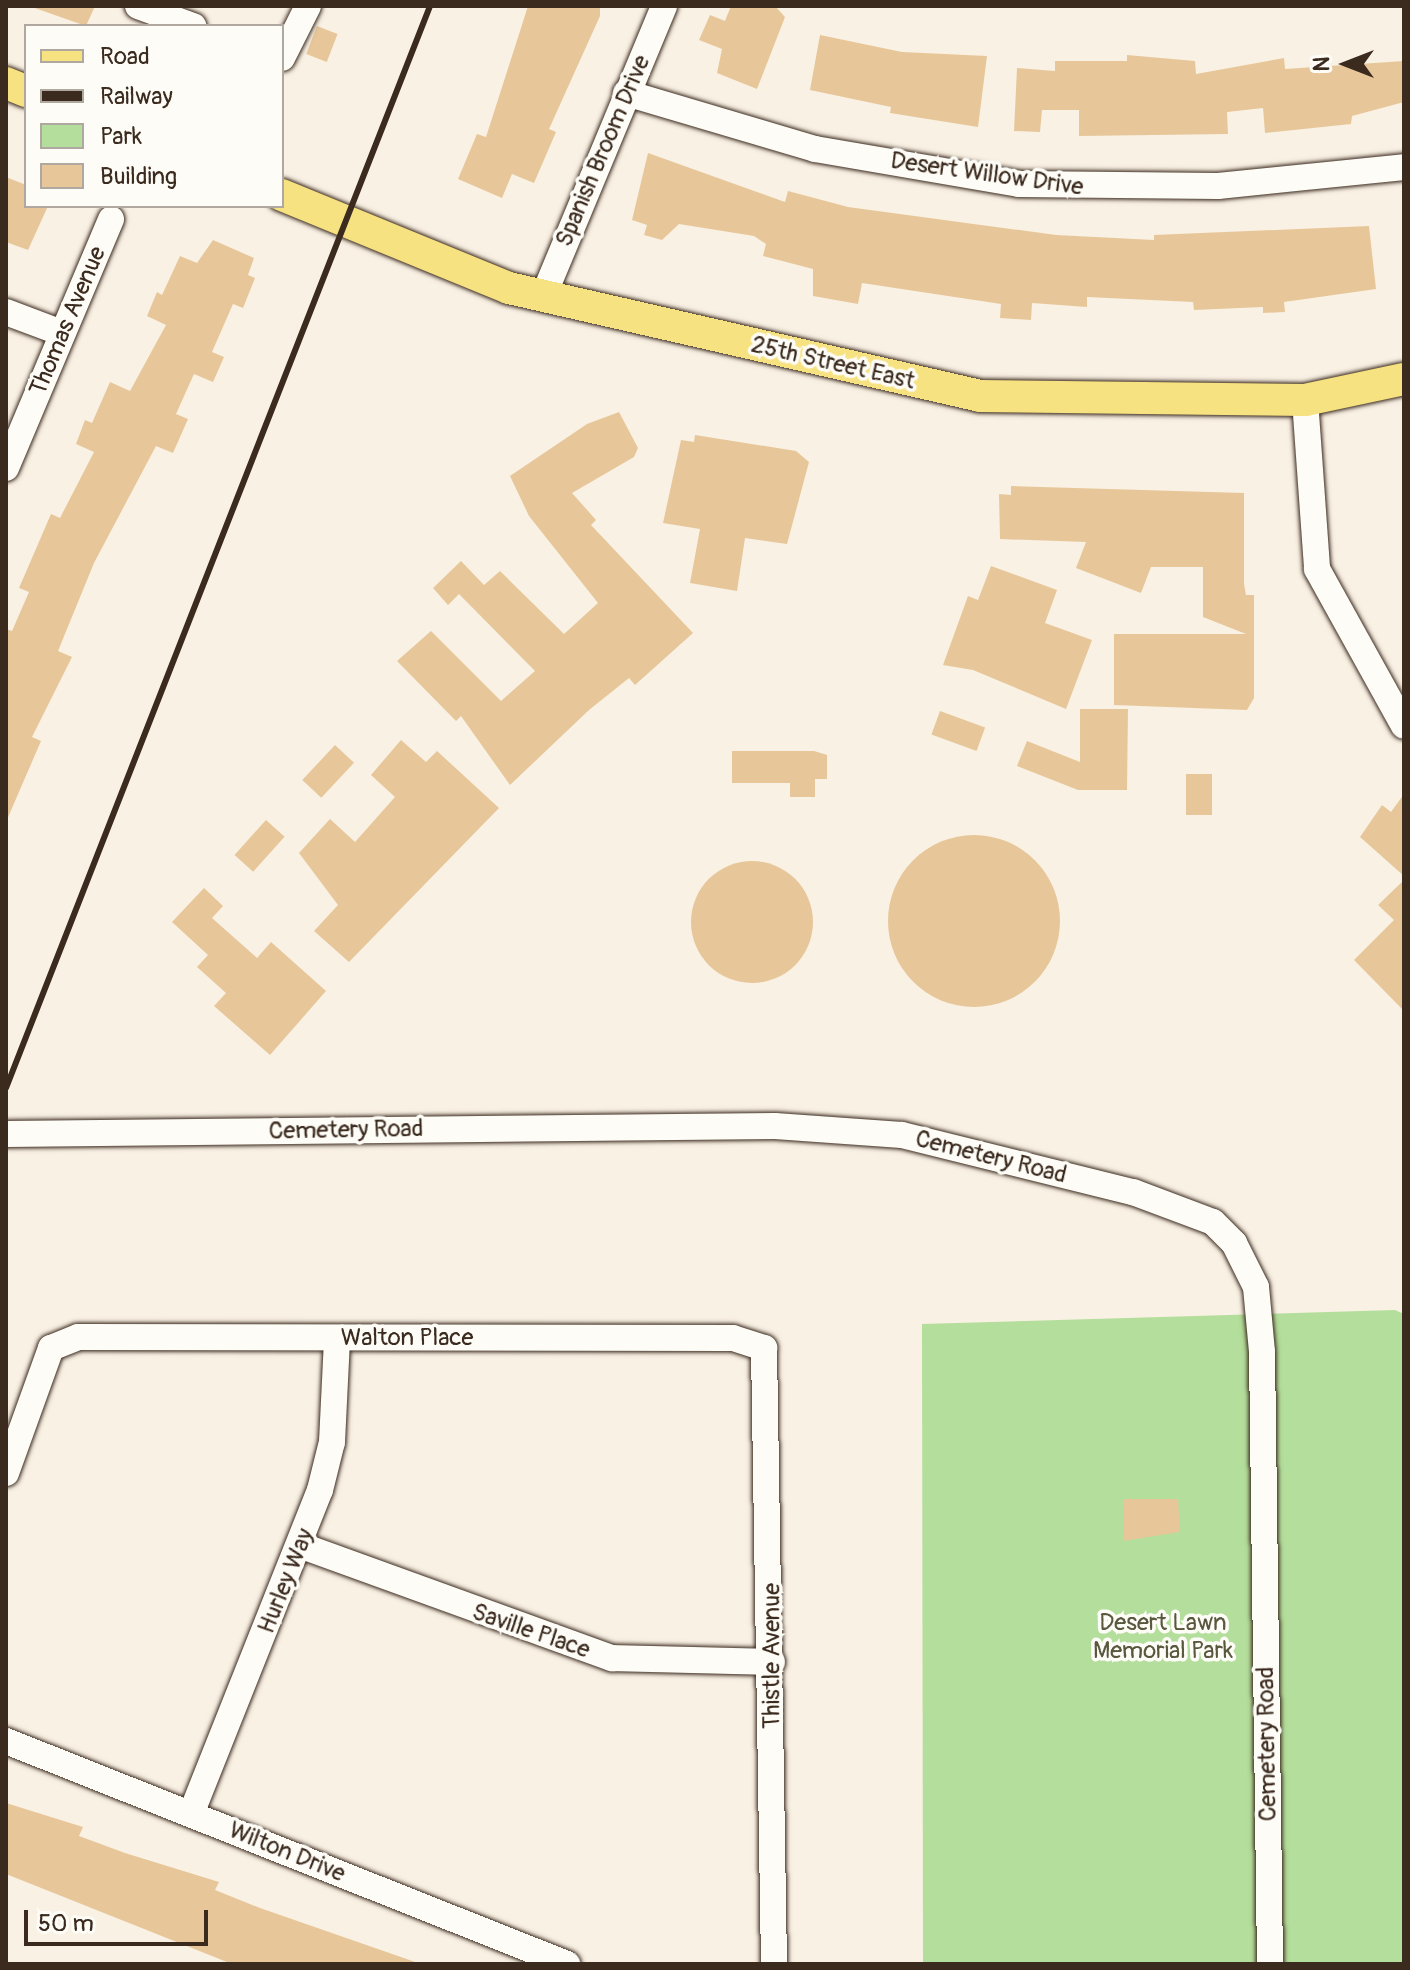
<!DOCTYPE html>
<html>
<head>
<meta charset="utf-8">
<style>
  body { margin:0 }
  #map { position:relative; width:1410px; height:1970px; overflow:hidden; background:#f9f1e4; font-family:Pangolin,sans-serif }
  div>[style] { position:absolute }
  .green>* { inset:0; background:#b4de9b }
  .building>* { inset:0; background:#e7c799; transform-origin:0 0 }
  .round { border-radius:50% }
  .roads { filter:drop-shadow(0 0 2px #3b2a1e) drop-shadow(0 0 2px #3b2a1e) }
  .minor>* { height:26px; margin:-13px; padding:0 13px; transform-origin:13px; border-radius:13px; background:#fdfcf7 }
  .major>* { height:32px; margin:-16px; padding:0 16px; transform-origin:16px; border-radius:16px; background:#f7e281 }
  .rail>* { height:6px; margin:-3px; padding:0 3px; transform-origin:3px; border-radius:3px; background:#3b2a1e }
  span { translate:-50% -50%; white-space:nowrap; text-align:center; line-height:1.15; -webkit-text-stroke:7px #fdfcf7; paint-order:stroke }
  .street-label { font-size:24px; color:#3b2a1e }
  .park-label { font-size:24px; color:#59573d }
  .frame { position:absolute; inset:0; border:8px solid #3b2a1e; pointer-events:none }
  .legend { position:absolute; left:24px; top:24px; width:260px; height:184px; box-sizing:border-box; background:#fdfcf7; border:2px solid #afa8a0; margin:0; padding:10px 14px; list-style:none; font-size:24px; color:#3b2a1e }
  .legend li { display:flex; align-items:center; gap:16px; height:40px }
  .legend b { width:40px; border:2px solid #afa8a0 }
  .north { position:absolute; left:1306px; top:24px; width:80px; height:80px; -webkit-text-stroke:6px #fdfcf7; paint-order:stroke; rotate:270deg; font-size:22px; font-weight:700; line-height:32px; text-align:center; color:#3b2a1e }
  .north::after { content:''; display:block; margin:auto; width:28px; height:36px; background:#3b2a1e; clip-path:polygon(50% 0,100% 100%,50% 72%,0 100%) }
  .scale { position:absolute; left:24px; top:1910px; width:184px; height:36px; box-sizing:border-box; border:4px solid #3b2a1e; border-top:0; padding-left:10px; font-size:24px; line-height:28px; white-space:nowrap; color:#3b2a1e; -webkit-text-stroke:6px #fdfcf7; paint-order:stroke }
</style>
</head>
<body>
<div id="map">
  <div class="green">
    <i style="clip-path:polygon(1395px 1310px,1404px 1314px,1404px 1964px,923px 1964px,922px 1324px)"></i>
  </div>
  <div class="building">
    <i style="clip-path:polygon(29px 6px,95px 6px,86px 26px)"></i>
    <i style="clip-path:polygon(528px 6px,600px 6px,600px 16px,549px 129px,556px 132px,534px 183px,512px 174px,502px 198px,458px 179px,477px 134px,486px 137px)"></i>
    <i style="clip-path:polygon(731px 6px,775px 6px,785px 17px,757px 89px,717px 73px,722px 49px,699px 40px,710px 15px,725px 21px)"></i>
    <i style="left:317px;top:26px;width:22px;height:30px;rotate:21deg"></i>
    <i style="clip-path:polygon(820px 35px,902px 52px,987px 56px,978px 127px,890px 113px,891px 107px,810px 90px)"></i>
    <i style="clip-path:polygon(1127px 55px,1195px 61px,1196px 74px,1284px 58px,1285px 69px,1404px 61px,1404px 102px,1352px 116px,1351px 124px,1265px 133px,1263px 108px,1227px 112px,1228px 134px,1079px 136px,1079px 110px,1042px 110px,1040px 132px,1014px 131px,1017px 68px,1055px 71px,1055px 61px,1127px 61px)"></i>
    <i style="clip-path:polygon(648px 153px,785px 202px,788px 191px,848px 207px,1056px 235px,1154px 240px,1154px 235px,1369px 226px,1376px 289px,1284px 302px,1285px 312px,1263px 313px,1263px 307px,1194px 310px,1193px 302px,1087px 297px,1087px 307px,1032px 303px,1031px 320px,1000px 318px,1001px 304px,862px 283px,858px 304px,813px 296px,813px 269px,763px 256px,766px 244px,754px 236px,679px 224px,662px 240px,644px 235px,647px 225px,632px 220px)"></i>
    <i style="clip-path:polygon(6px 177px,26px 185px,26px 206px,48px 206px,28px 250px,6px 242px)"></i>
    <i style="clip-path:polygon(213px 240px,254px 258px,248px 275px,255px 278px,243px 308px,233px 304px,212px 352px,224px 357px,213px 382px,194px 374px,176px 414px,188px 419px,173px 453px,156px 446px,94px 563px,58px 651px,72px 657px,32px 737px,41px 741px,6px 822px,6px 629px,12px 631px,29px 592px,19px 588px,51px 514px,60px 518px,94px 452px,76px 444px,85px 420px,92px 423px,110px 382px,130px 391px,166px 325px,147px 316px,157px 292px,162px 295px,180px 256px,197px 263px)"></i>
    <i style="clip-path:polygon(619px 412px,638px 448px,634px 457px,572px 493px,596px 520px,591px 525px,693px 633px,635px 685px,629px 678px,589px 710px,510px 785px,461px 716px,456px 721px,397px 661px,431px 631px,501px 701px,535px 671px,459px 594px,448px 605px,433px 588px,461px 561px,484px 585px,500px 571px,564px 634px,598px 603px,529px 516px,510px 476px,587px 424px)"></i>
    <i style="clip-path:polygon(695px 435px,796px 451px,809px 462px,787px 544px,745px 538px,737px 591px,690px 583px,700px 529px,663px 523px,681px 440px,694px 442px)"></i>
    <i style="clip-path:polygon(1011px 486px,1244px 493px,1244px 584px,1246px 595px,1254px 595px,1254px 698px,1247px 710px,1114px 705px,1114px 634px,1246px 634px,1203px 617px,1203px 567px,1151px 567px,1141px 593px,1076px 568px,1086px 542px,1000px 539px,999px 494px,1011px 495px)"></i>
    <i style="clip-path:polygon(991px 566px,1057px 590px,1045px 623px,1092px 640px,1066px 709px,973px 670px,943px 665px,968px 596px,978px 600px)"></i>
    <i style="clip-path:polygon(1080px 709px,1128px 709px,1127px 790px,1078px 790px,1017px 766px,1027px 741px,1080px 762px)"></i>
    <i style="left:940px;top:711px;width:48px;height:25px;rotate:20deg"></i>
    <i style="clip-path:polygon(401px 740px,426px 762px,437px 751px,499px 808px,349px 962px,314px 931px,338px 905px,299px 853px,330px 819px,355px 842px,395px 797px,371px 775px)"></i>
    <i style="left:335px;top:745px;width:26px;height:48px;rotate:43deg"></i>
    <i style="clip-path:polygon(732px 751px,814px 751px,827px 755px,827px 779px,815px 779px,815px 797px,790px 797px,790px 783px,732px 783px)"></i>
    <i style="left:1186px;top:774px;width:26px;height:41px"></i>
    <i style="clip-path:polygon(1404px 794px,1404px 876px,1360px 837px,1382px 805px,1391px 812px)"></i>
    <i style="left:266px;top:820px;width:25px;height:47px;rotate:42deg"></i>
    <i class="round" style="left:888px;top:835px;width:172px;height:172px"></i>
    <i class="round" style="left:691px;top:861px;width:122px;height:122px"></i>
    <i style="clip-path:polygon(1404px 880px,1404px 1011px,1354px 960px,1394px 920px,1378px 905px)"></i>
    <i style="clip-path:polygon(204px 888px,223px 906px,212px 918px,257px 958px,271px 942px,326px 991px,270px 1055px,214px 1006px,226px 993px,197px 967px,208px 955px,172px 922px)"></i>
    <i style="clip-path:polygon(1123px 1499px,1178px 1499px,1180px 1532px,1123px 1541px)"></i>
    <i style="clip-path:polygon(6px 1803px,83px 1827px,79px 1836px,125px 1853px,219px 1882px,215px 1890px,260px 1908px,421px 1964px,232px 1964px,6px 1874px)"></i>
  </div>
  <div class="roads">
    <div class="minor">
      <i style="left:138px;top:6px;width:59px;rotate:20deg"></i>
      <i style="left:282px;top:58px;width:58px;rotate:-63.4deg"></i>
      <i style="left:626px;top:93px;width:197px;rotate:16.5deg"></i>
      <i style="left:815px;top:149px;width:207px;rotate:9.7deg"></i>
      <i style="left:1019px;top:184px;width:199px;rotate:0.6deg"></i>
      <i style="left:1218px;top:186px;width:187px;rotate:-5.8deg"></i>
      <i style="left:543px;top:297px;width:315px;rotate:-67.4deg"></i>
      <i style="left:6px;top:312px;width:60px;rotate:20.6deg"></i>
      <i style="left:1305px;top:400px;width:169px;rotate:85.9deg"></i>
      <i style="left:1317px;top:569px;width:179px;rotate:61deg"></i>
      <i style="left:6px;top:468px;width:270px;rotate:-67.1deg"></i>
      <i style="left:6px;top:1134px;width:769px;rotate:-0.6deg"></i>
      <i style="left:775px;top:1126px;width:127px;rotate:4.1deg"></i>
      <i style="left:902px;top:1135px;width:238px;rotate:13.9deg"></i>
      <i style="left:1133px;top:1192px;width:85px;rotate:20.6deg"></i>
      <i style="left:1213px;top:1222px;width:30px;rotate:45deg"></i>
      <i style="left:1234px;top:1243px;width:49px;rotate:63.4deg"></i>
      <i style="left:1256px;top:1287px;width:65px;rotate:84.7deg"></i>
      <i style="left:1262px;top:1352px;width:612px;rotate:89.25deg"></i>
      <i style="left:6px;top:1473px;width:133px;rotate:-70.2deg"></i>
      <i style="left:51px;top:1348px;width:29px;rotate:-22deg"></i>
      <i style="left:78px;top:1337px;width:655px;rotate:0.09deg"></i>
      <i style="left:733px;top:1338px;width:33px;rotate:18deg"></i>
      <i style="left:764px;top:1348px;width:616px;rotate:89.07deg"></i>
      <i style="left:302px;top:1546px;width:330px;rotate:19.9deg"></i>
      <i style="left:612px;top:1658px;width:160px;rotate:1.4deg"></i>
      <i style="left:6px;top:1741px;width:604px;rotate:21.68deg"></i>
      <i style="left:191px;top:1814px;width:349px;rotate:-68.3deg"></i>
      <i style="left:320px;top:1490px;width:49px;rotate:-76deg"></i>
      <i style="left:332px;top:1442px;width:104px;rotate:-87.2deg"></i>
    </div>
    <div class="major">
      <i style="left:6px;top:83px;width:22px;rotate:22deg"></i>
      <i style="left:282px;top:195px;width:245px;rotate:22.3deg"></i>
      <i style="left:509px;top:288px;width:483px;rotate:12.9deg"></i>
      <i style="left:980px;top:396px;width:325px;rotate:0.7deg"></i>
      <i style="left:1305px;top:400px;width:101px;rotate:-12deg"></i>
    </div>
  </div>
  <div class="rail">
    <i style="left:6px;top:1088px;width:1162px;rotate:-68.6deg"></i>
  </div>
  <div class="street-label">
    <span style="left:603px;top:151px;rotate:-67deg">Spanish Broom Drive</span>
    <span style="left:987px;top:174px;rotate:8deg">Desert Willow Drive</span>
    <span style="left:68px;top:321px;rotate:-67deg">Thomas Avenue</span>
    <span style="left:833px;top:363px;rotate:13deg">25th Street East</span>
    <span style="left:346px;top:1130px;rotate:-1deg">Cemetery Road</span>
    <span style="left:991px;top:1157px;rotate:14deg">Cemetery Road</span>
    <span style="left:407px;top:1338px">Walton Place</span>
    <span style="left:286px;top:1581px;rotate:-68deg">Hurley Way</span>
    <span style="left:531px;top:1631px;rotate:19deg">Saville Place</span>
    <span style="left:772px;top:1656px;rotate:-90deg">Thistle Avenue</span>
    <span style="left:1267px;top:1744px;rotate:-91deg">Cemetery Road</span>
    <span style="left:287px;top:1852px;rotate:22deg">Wilton Drive</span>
  </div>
  <div class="park-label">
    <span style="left:1163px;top:1637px">Desert Lawn<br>Memorial Park</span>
  </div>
  <div class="frame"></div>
  <ul class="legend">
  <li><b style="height:10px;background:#f7e281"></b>Road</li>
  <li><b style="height:10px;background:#3b2a1e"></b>Railway</li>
  <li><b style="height:22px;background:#b4de9b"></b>Park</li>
  <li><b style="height:22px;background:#e7c799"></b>Building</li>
  </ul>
  <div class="north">N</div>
  <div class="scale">50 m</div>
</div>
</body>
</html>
